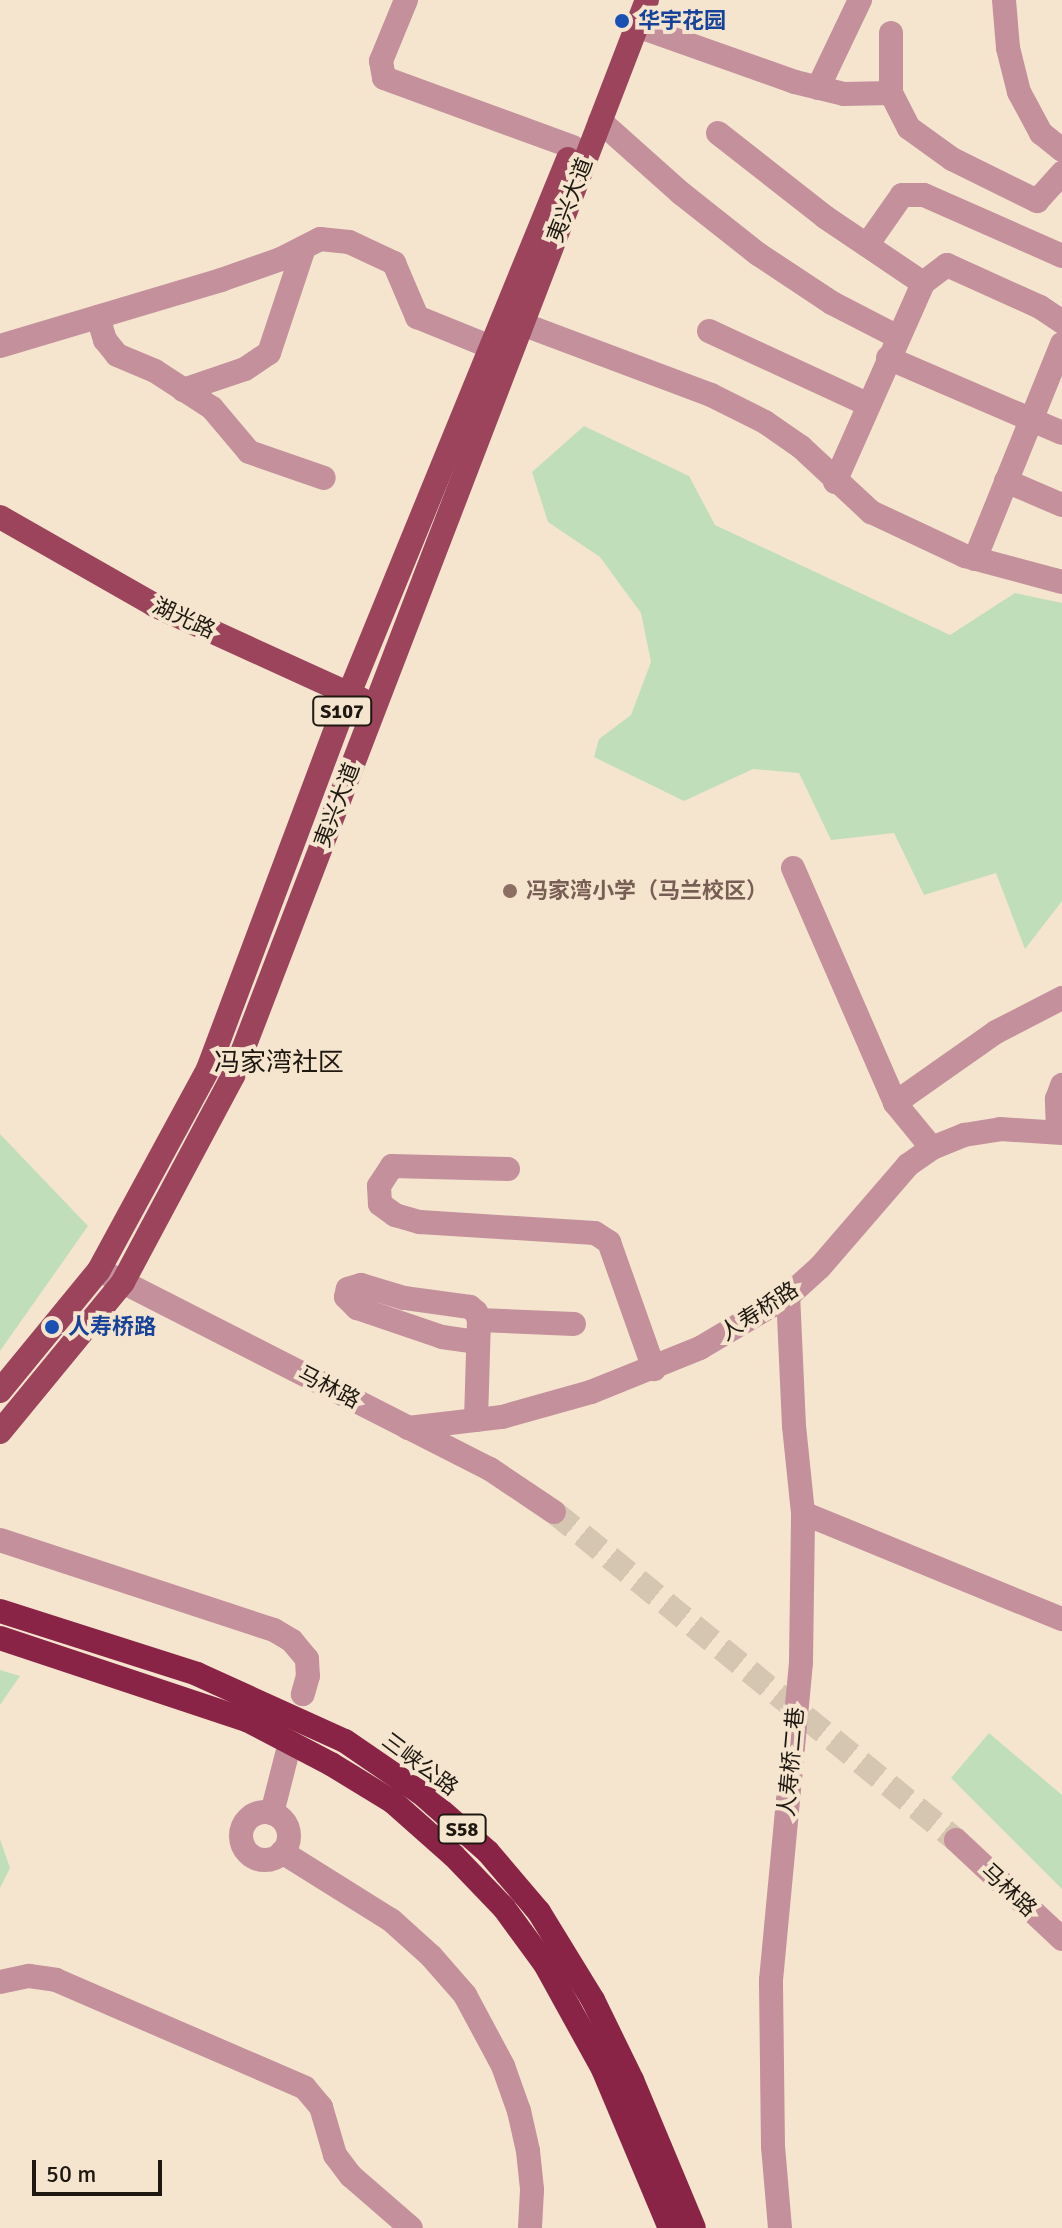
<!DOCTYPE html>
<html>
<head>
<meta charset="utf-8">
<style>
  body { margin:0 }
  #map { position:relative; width:1062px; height:2228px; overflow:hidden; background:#f5e5cf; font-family:Signika,"Noto Sans SC",sans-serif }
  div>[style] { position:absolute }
  .green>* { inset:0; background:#c1deba }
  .minor-tunnel>* { height:24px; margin-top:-12px; transform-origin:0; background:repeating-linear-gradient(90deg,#d5c6b2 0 24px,transparent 0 36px) }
  .minor>* { height:24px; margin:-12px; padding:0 12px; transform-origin:12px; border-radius:12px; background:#c3909b }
  .minor>.ring { margin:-12px; padding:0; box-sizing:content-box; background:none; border:24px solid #c3909b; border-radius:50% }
  .major>* { height:24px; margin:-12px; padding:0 12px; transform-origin:12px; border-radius:12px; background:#9b445c }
  .highway>* { height:24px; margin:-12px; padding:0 12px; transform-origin:12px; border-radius:12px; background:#8a2446 }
  .dots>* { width:22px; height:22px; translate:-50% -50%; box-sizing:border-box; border:4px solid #f5e5cf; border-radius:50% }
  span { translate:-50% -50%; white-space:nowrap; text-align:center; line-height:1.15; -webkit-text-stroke:8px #f5e5cf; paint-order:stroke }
  .shield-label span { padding:2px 6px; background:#f5e5cf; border:2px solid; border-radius:6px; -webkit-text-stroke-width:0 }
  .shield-label { font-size:20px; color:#1e1810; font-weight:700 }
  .transit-label { font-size:22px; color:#164399; font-weight:700 }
  .left { translate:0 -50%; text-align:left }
  .street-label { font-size:22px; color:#1e1810 }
  .education-label { font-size:22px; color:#785e54; font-weight:700 }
  .quarter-label { font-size:26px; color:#1e1810 }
  .scale { position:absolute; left:32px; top:2160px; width:130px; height:36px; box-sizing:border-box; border:4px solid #1e1810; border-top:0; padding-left:10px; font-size:24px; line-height:28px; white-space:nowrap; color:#1e1810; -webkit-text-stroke:6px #f5e5cf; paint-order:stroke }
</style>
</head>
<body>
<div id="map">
  <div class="green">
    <i style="clip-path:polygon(584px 426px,689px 476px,715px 525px,950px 635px,1015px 593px,1062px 603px,1062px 901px,1025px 949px,996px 873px,924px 895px,894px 833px,831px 840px,799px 773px,753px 769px,684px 801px,594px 757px,599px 739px,631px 715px,651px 662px,641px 613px,600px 557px,548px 522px,532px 472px)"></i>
    <i style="clip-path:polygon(0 1134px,88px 1226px,0 1351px)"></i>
    <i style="clip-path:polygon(0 1670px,20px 1676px,0 1705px)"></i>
    <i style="clip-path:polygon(989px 1733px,1062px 1795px,1062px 1889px,951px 1778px)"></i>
    <i style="clip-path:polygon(0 1839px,10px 1868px,0 1888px)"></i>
  </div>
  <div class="minor-tunnel">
    <i style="left:554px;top:1512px;width:519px;rotate:39.21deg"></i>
  </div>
  <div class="minor">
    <i style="left:406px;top:0;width:66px;rotate:112.3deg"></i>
    <i style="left:381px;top:61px;width:17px;rotate:80deg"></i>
    <i style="left:384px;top:78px;width:201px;rotate:20.1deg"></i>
    <i style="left:1004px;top:0;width:48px;rotate:85.2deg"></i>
    <i style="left:1008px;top:48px;width:45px;rotate:76deg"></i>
    <i style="left:1019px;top:92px;width:47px;rotate:61.8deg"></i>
    <i style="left:1041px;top:133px;width:27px;rotate:39deg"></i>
    <i style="left:637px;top:26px;width:168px;rotate:19.5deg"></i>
    <i style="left:795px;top:82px;width:50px;rotate:13.8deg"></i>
    <i style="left:844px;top:94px;width:47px;rotate:-1.2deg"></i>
    <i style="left:891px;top:33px;width:60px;rotate:90deg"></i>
    <i style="left:891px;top:93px;width:39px;rotate:63deg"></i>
    <i style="left:909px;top:128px;width:53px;rotate:35.8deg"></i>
    <i style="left:952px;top:159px;width:95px;rotate:26.3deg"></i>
    <i style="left:1037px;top:201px;width:38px;rotate:-48deg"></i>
    <i style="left:818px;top:88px;width:98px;rotate:-64.5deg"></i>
    <i style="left:600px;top:121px;width:110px;rotate:41.7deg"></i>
    <i style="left:682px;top:194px;width:97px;rotate:38.3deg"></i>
    <i style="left:758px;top:254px;width:89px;rotate:33.5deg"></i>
    <i style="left:832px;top:303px;width:74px;rotate:27.3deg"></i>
    <i style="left:718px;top:133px;width:136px;rotate:38.1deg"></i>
    <i style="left:825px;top:217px;width:118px;rotate:34deg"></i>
    <i style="left:867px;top:245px;width:61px;rotate:-55deg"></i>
    <i style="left:902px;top:195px;width:22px"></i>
    <i style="left:924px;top:195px;width:151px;rotate:23.8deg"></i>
    <i style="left:98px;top:317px;width:24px;rotate:73deg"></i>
    <i style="left:105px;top:340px;width:19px;rotate:51deg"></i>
    <i style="left:117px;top:355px;width:41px;rotate:22.8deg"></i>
    <i style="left:155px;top:371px;width:68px;rotate:33deg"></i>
    <i style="left:212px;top:408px;width:57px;rotate:49.9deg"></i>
    <i style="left:249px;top:452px;width:79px;rotate:19.1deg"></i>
    <i style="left:522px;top:324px;width:202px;rotate:20.6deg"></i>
    <i style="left:711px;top:395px;width:60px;rotate:26.6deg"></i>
    <i style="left:765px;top:422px;width:44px;rotate:34.8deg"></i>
    <i style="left:801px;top:447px;width:96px;rotate:42.9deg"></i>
    <i style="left:871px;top:512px;width:104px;rotate:25.1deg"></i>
    <i style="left:965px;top:556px;width:100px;rotate:15deg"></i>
    <i style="left:709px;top:331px;width:176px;rotate:24.8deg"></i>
    <i style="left:0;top:346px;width:231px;rotate:-16.6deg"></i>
    <i style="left:221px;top:280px;width:64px;rotate:-19.3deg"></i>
    <i style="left:281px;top:259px;width:44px;rotate:-27.1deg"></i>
    <i style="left:320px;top:239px;width:29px;rotate:6deg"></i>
    <i style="left:349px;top:242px;width:50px;rotate:25deg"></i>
    <i style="left:394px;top:263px;width:59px;rotate:66.9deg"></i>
    <i style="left:417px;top:317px;width:82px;rotate:22.2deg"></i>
    <i style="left:888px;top:358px;width:189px;rotate:23.3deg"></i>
    <i style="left:183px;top:390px;width:65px;rotate:-18.7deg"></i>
    <i style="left:245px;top:369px;width:29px;rotate:-34deg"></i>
    <i style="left:269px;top:353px;width:111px;rotate:-71.6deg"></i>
    <i style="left:1006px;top:481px;width:61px;rotate:23.2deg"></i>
    <i style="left:835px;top:482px;width:218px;rotate:-66.1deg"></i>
    <i style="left:923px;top:283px;width:30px;rotate:-37deg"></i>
    <i style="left:947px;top:265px;width:102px;rotate:24.3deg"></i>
    <i style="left:1040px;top:307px;width:27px;rotate:34deg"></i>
    <i style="left:975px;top:559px;width:232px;rotate:-68deg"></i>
    <i style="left:793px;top:868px;width:256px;rotate:66.5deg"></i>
    <i style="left:895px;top:1103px;width:58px;rotate:50.6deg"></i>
    <i style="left:895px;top:1103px;width:123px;rotate:-35.1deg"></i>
    <i style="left:996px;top:1032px;width:74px;rotate:-27.3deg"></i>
    <i style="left:1058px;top:1132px;width:33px;rotate:-92deg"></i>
    <i style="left:1057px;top:1099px;width:15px;rotate:-70deg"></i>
    <i style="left:508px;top:1169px;width:116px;rotate:-178.5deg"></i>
    <i style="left:392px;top:1166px;width:24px;rotate:123deg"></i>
    <i style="left:379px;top:1186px;width:18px;rotate:87deg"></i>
    <i style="left:380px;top:1204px;width:19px;rotate:36deg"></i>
    <i style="left:395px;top:1215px;width:26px;rotate:16deg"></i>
    <i style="left:420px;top:1222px;width:175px;rotate:3.6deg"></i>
    <i style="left:595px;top:1233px;width:17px;rotate:33deg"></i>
    <i style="left:609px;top:1242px;width:135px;rotate:70.5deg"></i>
    <i style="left:105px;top:1273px;width:432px;rotate:27deg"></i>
    <i style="left:490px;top:1469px;width:77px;rotate:33.9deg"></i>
    <i style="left:479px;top:1320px;width:95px;rotate:2.4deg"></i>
    <i style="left:476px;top:1420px;width:100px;rotate:-88.3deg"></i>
    <i style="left:479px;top:1320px;width:9px;rotate:-111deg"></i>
    <i style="left:476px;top:1312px;width:8px;rotate:-140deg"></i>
    <i style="left:470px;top:1307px;width:67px;rotate:-172.2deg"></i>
    <i style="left:404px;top:1298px;width:45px;rotate:-163.2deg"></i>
    <i style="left:361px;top:1285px;width:14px;rotate:163deg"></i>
    <i style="left:348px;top:1289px;width:8px;rotate:104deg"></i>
    <i style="left:346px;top:1297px;width:16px;rotate:45deg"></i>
    <i style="left:357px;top:1308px;width:90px;rotate:18.8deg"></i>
    <i style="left:442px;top:1337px;width:36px;rotate:8deg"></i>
    <i style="left:408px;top:1428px;width:95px;rotate:-6.7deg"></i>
    <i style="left:502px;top:1417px;width:92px;rotate:-15.7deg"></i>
    <i style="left:591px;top:1392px;width:118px;rotate:-22deg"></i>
    <i style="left:700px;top:1348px;width:102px;rotate:-30.6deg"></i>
    <i style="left:788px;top:1296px;width:43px;rotate:-42.2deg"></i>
    <i style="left:820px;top:1267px;width:135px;rotate:-49.2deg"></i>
    <i style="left:908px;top:1165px;width:29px;rotate:-35deg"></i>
    <i style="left:932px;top:1148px;width:35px;rotate:-22deg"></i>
    <i style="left:964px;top:1135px;width:36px;rotate:-9deg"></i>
    <i style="left:1000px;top:1129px;width:62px;rotate:3.7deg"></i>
    <i style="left:803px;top:1513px;width:280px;rotate:22.3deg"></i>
    <i style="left:0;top:1540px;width:288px;rotate:18.2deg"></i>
    <i style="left:274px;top:1630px;width:21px;rotate:31deg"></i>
    <i style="left:292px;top:1641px;width:23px;rotate:50deg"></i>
    <i style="left:307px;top:1659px;width:17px;rotate:87deg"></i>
    <i style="left:308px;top:1676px;width:19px;rotate:106deg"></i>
    <i class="ring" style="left:241px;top:1812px;width:24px;height:24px"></i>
    <i style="left:272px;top:1813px;width:61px;rotate:-75.7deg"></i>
    <i style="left:956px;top:1840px;width:145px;rotate:43deg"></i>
    <i style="left:282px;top:1852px;width:128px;rotate:32deg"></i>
    <i style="left:391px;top:1920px;width:54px;rotate:42deg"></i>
    <i style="left:431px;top:1956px;width:52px;rotate:48.9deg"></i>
    <i style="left:465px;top:1995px;width:81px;rotate:61.8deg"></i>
    <i style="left:503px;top:2066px;width:48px;rotate:70.4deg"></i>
    <i style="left:519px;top:2111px;width:41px;rotate:77.3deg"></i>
    <i style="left:528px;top:2151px;width:39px;rotate:84deg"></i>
    <i style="left:532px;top:2190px;width:38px;rotate:93deg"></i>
    <i style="left:0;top:1982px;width:30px;rotate:-12deg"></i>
    <i style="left:29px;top:1976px;width:27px;rotate:8deg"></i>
    <i style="left:56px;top:1980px;width:271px;rotate:23.4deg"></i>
    <i style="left:305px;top:2088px;width:25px;rotate:50deg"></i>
    <i style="left:321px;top:2107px;width:50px;rotate:73.7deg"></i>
    <i style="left:335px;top:2155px;width:26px;rotate:53deg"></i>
    <i style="left:351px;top:2176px;width:79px;rotate:40.9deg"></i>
    <i style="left:780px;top:2228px;width:81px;rotate:-94.9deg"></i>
    <i style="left:773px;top:2147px;width:167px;rotate:-90.7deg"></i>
    <i style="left:771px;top:1980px;width:319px;rotate:-84.6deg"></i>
    <i style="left:801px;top:1662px;width:149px;rotate:-89.2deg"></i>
    <i style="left:803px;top:1513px;width:87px;rotate:-95.9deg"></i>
    <i style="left:794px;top:1426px;width:130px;rotate:-92.6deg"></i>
  </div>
  <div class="major">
    <i style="left:0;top:517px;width:177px;rotate:29.7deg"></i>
    <i style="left:154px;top:605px;width:229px;rotate:24.5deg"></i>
    <i style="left:0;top:1391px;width:156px;rotate:-50.7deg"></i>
    <i style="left:99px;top:1270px;width:229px;rotate:-61.5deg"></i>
    <i style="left:208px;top:1069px;width:401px;rotate:-69.4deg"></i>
    <i style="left:349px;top:694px;width:578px;rotate:-67.74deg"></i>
    <i style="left:0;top:1432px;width:194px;rotate:-50.6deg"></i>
    <i style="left:123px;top:1282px;width:234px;rotate:-61.9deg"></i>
    <i style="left:233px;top:1076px;width:1153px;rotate:-68.96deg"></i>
  </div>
  <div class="highway">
    <i style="left:0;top:1611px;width:207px;rotate:17.7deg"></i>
    <i style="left:197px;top:1674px;width:162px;rotate:24.4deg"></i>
    <i style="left:345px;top:1741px;width:92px;rotate:34.4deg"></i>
    <i style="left:421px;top:1793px;width:89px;rotate:41.4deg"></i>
    <i style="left:488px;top:1852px;width:79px;rotate:49.6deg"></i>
    <i style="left:539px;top:1912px;width:103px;rotate:58.5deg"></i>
    <i style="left:593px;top:2000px;width:89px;rotate:64deg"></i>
    <i style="left:632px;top:2080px;width:160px;rotate:67.3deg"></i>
    <i style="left:0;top:1638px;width:260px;rotate:18.4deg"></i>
    <i style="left:247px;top:1720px;width:95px;rotate:27.6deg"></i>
    <i style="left:331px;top:1764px;width:73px;rotate:31.5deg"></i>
    <i style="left:393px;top:1802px;width:81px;rotate:41.5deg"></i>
    <i style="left:454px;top:1856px;width:72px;rotate:46.1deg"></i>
    <i style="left:504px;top:1908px;width:69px;rotate:53.8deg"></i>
    <i style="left:545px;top:1964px;width:120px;rotate:61.1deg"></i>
    <i style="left:603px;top:2069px;width:173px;rotate:67.2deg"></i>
  </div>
  <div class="dots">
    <i style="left:622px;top:21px;background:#1a4fb4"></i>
    <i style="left:510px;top:891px;background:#8d6e63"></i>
    <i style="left:52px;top:1327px;background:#1a4fb4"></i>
  </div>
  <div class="shield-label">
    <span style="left:342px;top:711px">S107</span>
    <span style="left:462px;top:1829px">S58</span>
  </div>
  <div class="transit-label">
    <span class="left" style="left:638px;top:21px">华宇花园</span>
    <span class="left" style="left:68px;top:1327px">人寿桥路</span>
  </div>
  <div class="street-label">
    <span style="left:570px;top:200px;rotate:-69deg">夷兴大道</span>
    <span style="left:184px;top:618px;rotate:25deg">湖光路</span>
    <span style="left:337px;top:805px;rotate:-69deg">夷兴大道</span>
    <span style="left:759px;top:1311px;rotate:-33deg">人寿桥路</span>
    <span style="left:329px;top:1387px;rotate:27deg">马林路</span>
    <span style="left:791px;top:1762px;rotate:-85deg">人寿桥二巷</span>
    <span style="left:420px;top:1764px;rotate:37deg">三峡公路</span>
    <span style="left:1009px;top:1890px;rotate:43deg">马林路</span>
  </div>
  <div class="education-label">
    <span class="left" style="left:526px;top:891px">冯家湾小学（马兰校区）</span>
  </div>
  <div class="quarter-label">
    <span style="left:279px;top:1064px">冯家湾社区</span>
  </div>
  <div class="scale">50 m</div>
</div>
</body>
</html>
